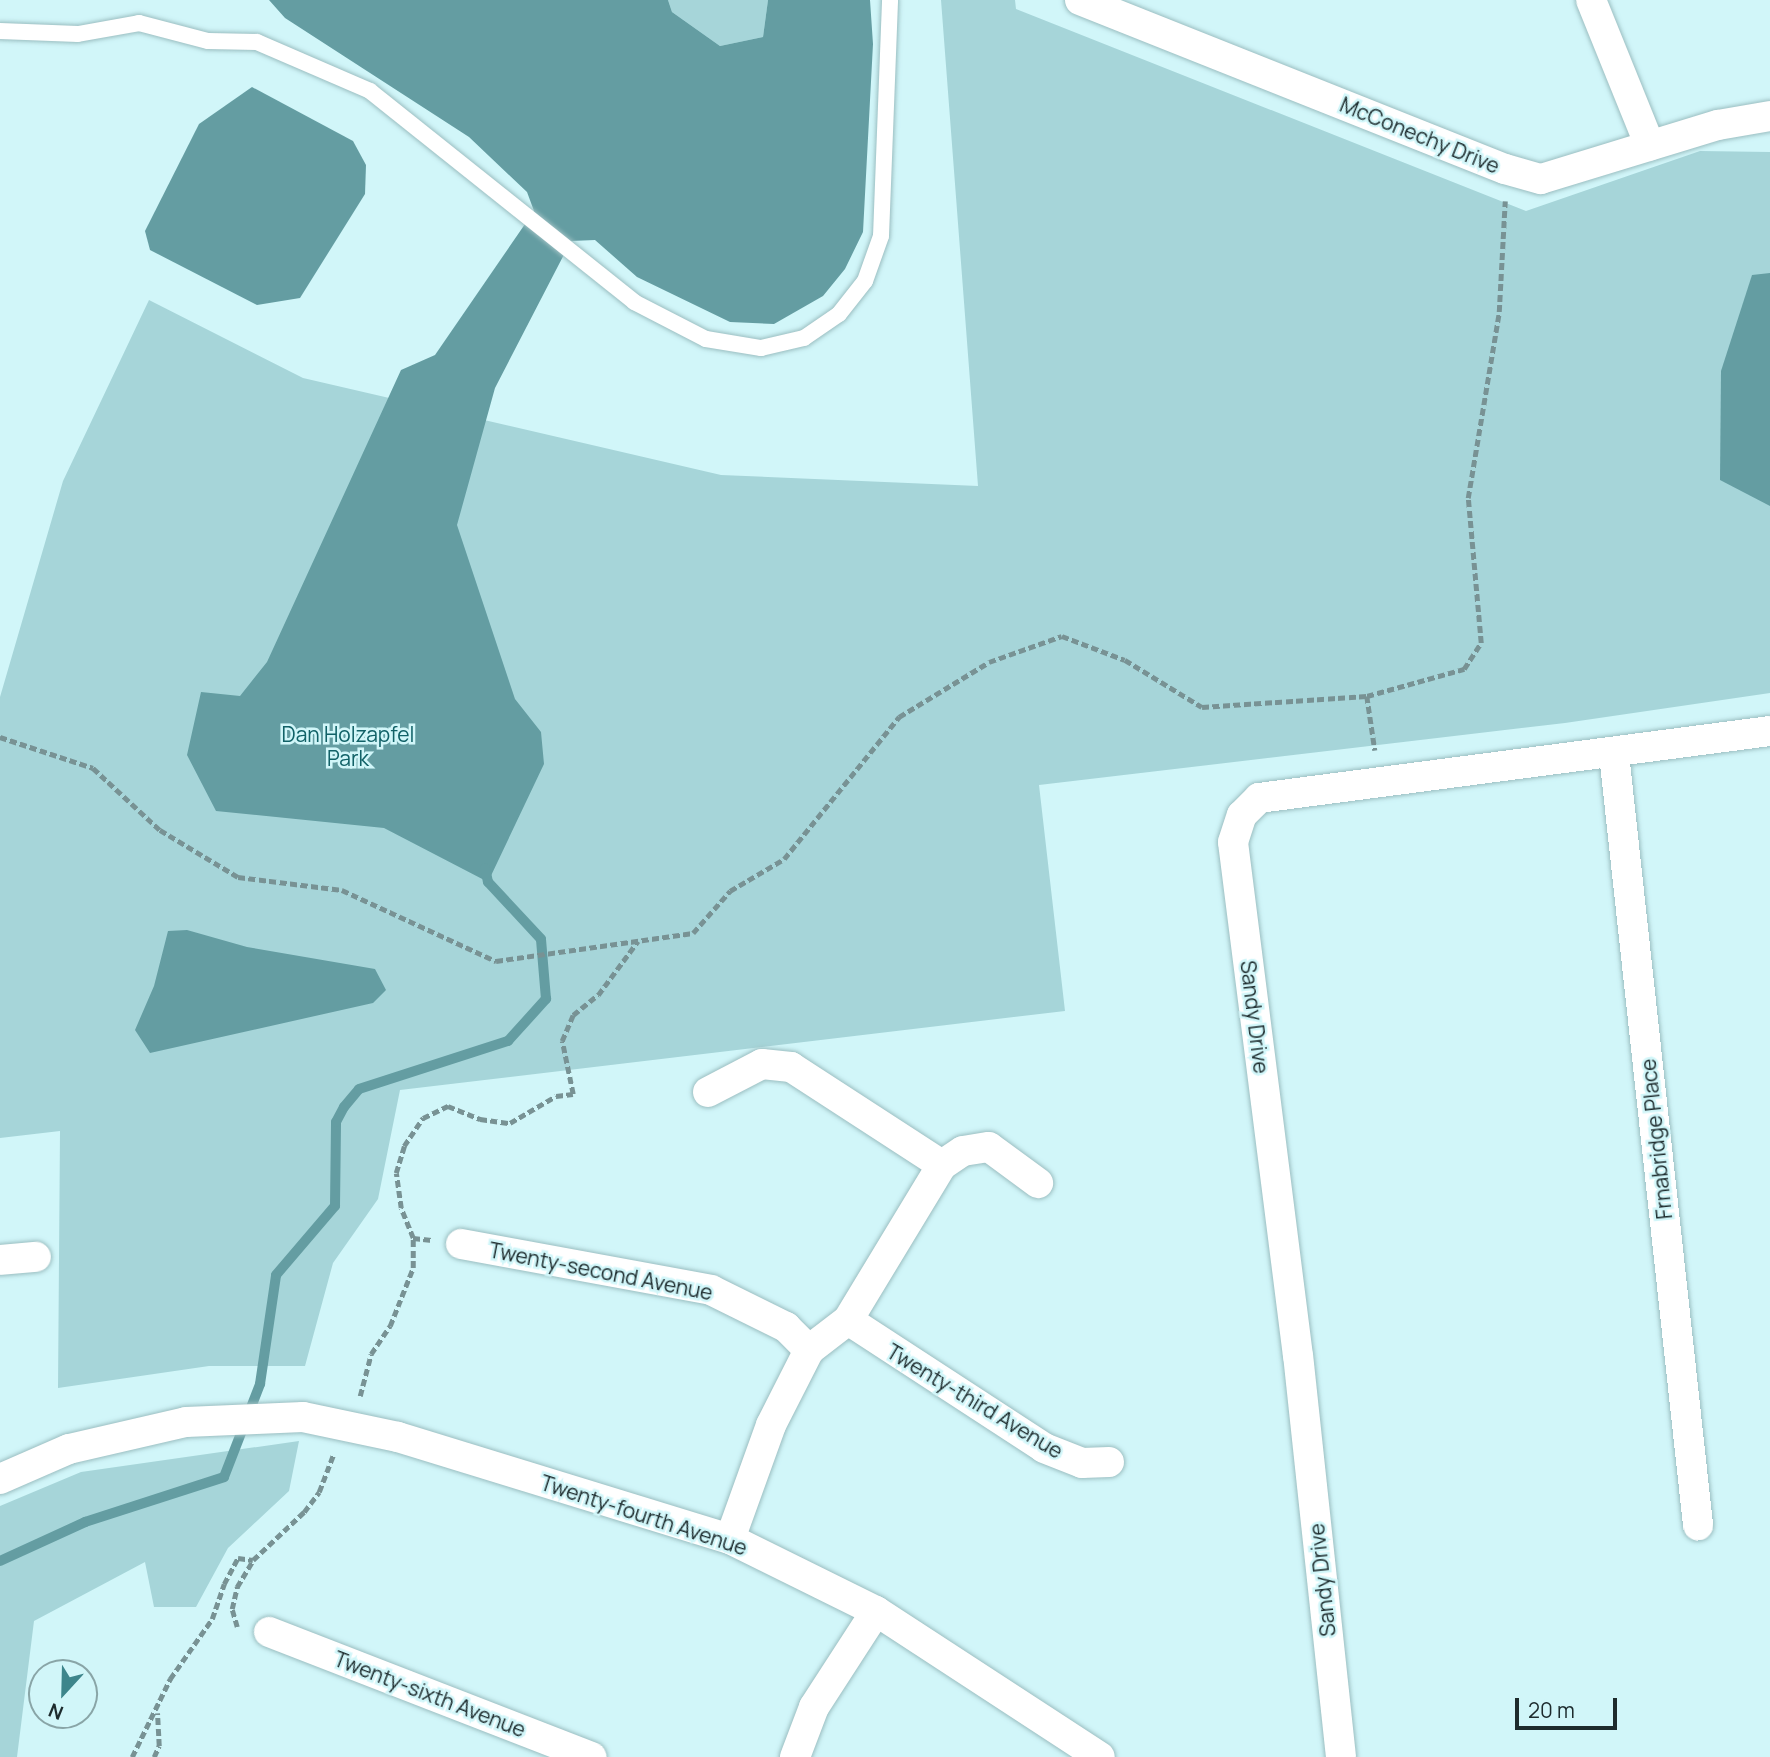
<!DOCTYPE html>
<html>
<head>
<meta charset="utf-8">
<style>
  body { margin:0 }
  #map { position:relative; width:1770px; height:1757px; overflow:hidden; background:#d1f6f9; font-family:Manrope,sans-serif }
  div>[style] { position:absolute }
  .green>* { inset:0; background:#a6d5d9 }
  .water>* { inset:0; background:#649da2 }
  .stream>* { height:10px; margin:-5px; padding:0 5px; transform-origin:5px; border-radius:5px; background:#649da2 }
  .path>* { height:4.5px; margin-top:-2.25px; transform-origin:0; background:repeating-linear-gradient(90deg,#789294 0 7px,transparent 0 10.5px) }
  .roads { filter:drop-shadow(0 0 2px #9bbec1) drop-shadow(0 0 2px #9bbec1) }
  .service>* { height:16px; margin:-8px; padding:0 8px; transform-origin:8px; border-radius:8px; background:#fff }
  .minor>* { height:30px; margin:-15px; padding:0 15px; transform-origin:15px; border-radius:15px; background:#fff }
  span { translate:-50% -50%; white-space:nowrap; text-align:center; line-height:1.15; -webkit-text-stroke:5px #d1f6f9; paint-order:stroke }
  .street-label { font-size:21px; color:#1d2b2d }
  .park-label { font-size:21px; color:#116167 }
  .north { position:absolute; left:28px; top:1659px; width:70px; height:70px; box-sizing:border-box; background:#d1f6f9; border:2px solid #89a5a7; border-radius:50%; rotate:202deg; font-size:19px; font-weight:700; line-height:28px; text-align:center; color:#1d2b2d }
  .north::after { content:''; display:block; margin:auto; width:24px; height:32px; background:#3d858b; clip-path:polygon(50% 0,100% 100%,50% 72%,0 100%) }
  .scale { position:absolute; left:1515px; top:1698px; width:102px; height:32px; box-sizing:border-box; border:4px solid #1d2b2d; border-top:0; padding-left:9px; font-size:21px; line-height:24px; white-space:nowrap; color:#1d2b2d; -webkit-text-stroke:5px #d1f6f9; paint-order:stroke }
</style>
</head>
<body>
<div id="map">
  <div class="green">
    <i style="clip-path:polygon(668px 0,768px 0,763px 37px,720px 46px,672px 12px)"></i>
    <i style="clip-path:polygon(941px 0,1015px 0,1016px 9px,1526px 211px,1700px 151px,1770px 152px,1770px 693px,1565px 723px,1039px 785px,1065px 1011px,400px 1090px,378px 1199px,333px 1263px,305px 1366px,209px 1366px,58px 1388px,60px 1131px,0 1138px,0 697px,63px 481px,149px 300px,303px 378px,721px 475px,978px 486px)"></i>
    <i style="clip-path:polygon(299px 1441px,289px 1491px,228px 1548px,196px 1607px,154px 1607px,145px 1562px,34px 1621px,17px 1757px,0 1757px,0 1506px,81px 1472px)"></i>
  </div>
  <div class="water">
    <i style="clip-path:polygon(269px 0,668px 0,672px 12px,720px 46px,763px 37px,768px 0,870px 0,873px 44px,863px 232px,845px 269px,823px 296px,774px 324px,730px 322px,637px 277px,595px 240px,571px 241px,495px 388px,457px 525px,515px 699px,541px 732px,544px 764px,488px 882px,384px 828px,216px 811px,187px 755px,201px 692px,240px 696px,267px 662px,401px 370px,435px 355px,534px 211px,527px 192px,469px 137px,285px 18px)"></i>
    <i style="clip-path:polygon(252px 87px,353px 141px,366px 165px,365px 194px,300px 298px,257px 305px,150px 250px,145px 231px,199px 124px)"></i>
    <i style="clip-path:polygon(1770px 273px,1770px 506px,1720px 480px,1721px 371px,1752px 275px)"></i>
    <i style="clip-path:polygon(187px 930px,247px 947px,375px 969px,386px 990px,373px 1003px,150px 1053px,135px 1030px,154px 986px,168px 931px)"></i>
  </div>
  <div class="stream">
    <i style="left:0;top:1561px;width:94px;rotate:-24.6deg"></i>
    <i style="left:85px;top:1522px;width:146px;rotate:-17.9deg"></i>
    <i style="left:224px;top:1477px;width:100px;rotate:-68.8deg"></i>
    <i style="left:260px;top:1384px;width:110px;rotate:-81.6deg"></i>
    <i style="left:276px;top:1275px;width:91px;rotate:-49.5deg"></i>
    <i style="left:335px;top:1206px;width:84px;rotate:-89.3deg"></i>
    <i style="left:336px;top:1122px;width:17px;rotate:-62deg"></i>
    <i style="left:344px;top:1107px;width:23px;rotate:-50deg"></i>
    <i style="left:359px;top:1089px;width:157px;rotate:-17.9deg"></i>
    <i style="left:508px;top:1041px;width:57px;rotate:-47.9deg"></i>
    <i style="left:546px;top:999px;width:60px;rotate:-94.8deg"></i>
    <i style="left:541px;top:939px;width:78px;rotate:-132.9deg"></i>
    <i style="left:488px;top:882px;width:14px;rotate:-102deg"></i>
  </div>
  <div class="path">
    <i style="left:1367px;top:696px;width:55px;rotate:81.6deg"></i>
    <i style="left:0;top:737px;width:98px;rotate:18.4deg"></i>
    <i style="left:93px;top:768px;width:91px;rotate:42.8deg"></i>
    <i style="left:160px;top:830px;width:91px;rotate:31.1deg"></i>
    <i style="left:238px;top:877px;width:105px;rotate:7.1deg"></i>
    <i style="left:342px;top:890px;width:170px;rotate:24.8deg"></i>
    <i style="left:496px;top:961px;width:199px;rotate:-8.1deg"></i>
    <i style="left:693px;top:933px;width:56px;rotate:-48.6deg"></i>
    <i style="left:730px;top:891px;width:63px;rotate:-30.7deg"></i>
    <i style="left:784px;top:859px;width:183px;rotate:-51deg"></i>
    <i style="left:899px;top:717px;width:105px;rotate:-31.4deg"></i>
    <i style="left:989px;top:662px;width:77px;rotate:-19.6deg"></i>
    <i style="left:1062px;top:636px;width:67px;rotate:20.9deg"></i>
    <i style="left:1125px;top:660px;width:90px;rotate:31.4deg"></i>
    <i style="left:1202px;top:707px;width:165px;rotate:-3.8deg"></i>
    <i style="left:1367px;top:696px;width:101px;rotate:-15.6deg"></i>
    <i style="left:1464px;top:669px;width:31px;rotate:-57deg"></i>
    <i style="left:1481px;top:643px;width:146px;rotate:-95.1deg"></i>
    <i style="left:1468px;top:498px;width:189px;rotate:-80.5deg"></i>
    <i style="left:1499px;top:312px;width:111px;rotate:-86.9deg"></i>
    <i style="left:413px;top:1238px;width:19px;rotate:6deg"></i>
    <i style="left:360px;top:1396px;width:43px;rotate:-75.3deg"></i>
    <i style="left:371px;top:1354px;width:34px;rotate:-56deg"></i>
    <i style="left:390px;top:1326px;width:62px;rotate:-68.4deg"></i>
    <i style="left:413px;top:1268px;width:30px;rotate:-90deg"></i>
    <i style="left:413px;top:1238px;width:32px;rotate:-112deg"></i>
    <i style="left:401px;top:1208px;width:35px;rotate:-98deg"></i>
    <i style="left:396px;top:1173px;width:28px;rotate:-73deg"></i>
    <i style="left:404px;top:1146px;width:34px;rotate:-56deg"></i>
    <i style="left:423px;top:1118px;width:28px;rotate:-26deg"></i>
    <i style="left:448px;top:1106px;width:35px;rotate:22deg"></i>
    <i style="left:480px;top:1119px;width:30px;rotate:8deg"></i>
    <i style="left:510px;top:1123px;width:53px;rotate:-30.4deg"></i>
    <i style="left:556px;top:1096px;width:17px;rotate:-7deg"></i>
    <i style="left:573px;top:1094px;width:54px;rotate:-101.7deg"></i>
    <i style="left:562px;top:1041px;width:28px;rotate:-67deg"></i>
    <i style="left:573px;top:1015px;width:32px;rotate:-39deg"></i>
    <i style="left:598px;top:995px;width:67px;rotate:-53.5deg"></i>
    <i style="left:237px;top:1627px;width:19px;rotate:-106deg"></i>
    <i style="left:232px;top:1609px;width:23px;rotate:-77deg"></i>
    <i style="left:237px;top:1587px;width:31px;rotate:-59deg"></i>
    <i style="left:132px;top:1757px;width:87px;rotate:-64deg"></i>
    <i style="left:170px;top:1679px;width:73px;rotate:-55deg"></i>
    <i style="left:212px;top:1619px;width:37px;rotate:-71deg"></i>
    <i style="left:224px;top:1584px;width:30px;rotate:-62deg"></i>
    <i style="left:238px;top:1558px;width:15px;rotate:8deg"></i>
    <i style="left:253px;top:1560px;width:70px;rotate:-43.3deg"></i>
    <i style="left:304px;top:1512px;width:25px;rotate:-53deg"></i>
    <i style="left:319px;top:1492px;width:40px;rotate:-69deg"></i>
    <i style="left:154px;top:1757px;width:12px;rotate:-66deg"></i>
    <i style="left:159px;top:1746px;width:33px;rotate:-93deg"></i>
  </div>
  <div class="roads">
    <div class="service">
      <i style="left:0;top:31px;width:78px;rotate:2.2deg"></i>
      <i style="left:78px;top:34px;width:62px;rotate:-10.2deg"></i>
      <i style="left:139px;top:23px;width:71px;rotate:14.6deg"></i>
      <i style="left:208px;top:41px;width:49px;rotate:1.2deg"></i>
      <i style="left:257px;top:42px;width:123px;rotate:23.4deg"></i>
      <i style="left:370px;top:91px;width:338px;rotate:38.6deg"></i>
      <i style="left:634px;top:302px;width:81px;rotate:27.2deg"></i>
      <i style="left:706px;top:339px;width:56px;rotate:9.3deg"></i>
      <i style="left:761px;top:348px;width:44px;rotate:-13.1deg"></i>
      <i style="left:804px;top:338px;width:42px;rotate:-34.4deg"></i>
      <i style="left:839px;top:314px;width:42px;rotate:-51.8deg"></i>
      <i style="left:865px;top:281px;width:48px;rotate:-70.4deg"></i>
      <i style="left:881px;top:236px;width:236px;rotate:-87.8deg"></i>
    </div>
    <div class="minor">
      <i style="left:1080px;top:0;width:457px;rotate:21.7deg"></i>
      <i style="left:1505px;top:169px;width:37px;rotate:16deg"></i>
      <i style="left:1541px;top:179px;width:185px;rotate:-17deg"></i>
      <i style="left:1718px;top:125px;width:53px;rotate:-9.8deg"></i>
      <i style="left:1591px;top:0;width:157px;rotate:68deg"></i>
      <i style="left:1614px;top:754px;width:776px;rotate:83.78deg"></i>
      <i style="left:708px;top:1092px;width:61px;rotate:-27.4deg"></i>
      <i style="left:762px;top:1064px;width:29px;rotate:6deg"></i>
      <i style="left:791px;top:1067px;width:180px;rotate:33deg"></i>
      <i style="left:461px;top:1244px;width:254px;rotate:10.4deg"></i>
      <i style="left:711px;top:1290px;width:84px;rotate:26.3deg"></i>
      <i style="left:786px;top:1327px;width:33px;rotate:45deg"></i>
      <i style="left:0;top:1260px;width:36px;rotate:-5deg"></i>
      <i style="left:848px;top:1320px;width:234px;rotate:33.1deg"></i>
      <i style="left:1044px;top:1448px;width:41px;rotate:21.5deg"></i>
      <i style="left:1082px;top:1463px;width:27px;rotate:-2deg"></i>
      <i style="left:0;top:1479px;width:75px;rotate:-23.5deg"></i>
      <i style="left:69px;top:1449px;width:120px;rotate:-13deg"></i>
      <i style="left:186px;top:1422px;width:117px;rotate:-2.4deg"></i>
      <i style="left:303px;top:1417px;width:97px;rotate:11.9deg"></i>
      <i style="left:398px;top:1437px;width:347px;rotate:17.1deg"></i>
      <i style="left:730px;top:1539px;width:163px;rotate:26.3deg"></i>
      <i style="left:876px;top:1611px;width:267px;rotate:33.1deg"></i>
      <i style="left:730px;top:1539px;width:121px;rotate:-70.2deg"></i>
      <i style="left:771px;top:1425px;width:84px;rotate:-63.1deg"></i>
      <i style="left:809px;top:1350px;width:49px;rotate:-37.6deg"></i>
      <i style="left:848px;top:1320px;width:181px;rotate:-58.8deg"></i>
      <i style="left:942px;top:1165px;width:25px;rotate:-34deg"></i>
      <i style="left:963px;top:1151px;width:26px;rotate:-9deg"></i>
      <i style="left:989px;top:1147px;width:61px;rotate:36.3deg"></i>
      <i style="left:269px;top:1632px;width:346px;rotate:21.2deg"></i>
      <i style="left:795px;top:1757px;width:53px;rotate:-69.2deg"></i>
      <i style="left:814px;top:1707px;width:114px;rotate:-57.1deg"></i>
      <i style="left:1341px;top:1757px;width:403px;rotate:-96.1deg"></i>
      <i style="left:1298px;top:1356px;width:518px;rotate:-97.21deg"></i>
      <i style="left:1233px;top:842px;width:28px;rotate:-72deg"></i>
      <i style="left:1242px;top:815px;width:24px;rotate:-45deg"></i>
      <i style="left:1259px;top:798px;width:515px;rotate:-7.47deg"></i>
    </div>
  </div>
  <div class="street-label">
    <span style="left:1420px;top:135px;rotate:22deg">McConechy Drive</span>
    <span style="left:1255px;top:1017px;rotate:83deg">Sandy Drive</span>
    <span style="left:1656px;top:1139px;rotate:-96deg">Frnabridge Place</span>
    <span style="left:601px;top:1271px;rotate:11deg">Twenty-second Avenue</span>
    <span style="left:975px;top:1401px;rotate:31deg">Twenty-third Avenue</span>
    <span style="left:644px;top:1515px;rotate:18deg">Twenty-fourth Avenue</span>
    <span style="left:1322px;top:1580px;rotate:-96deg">Sandy Drive</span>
    <span style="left:430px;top:1694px;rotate:21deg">Twenty-sixth Avenue</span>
  </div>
  <div class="park-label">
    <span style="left:348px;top:746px">Dan Holzapfel<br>Park</span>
  </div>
  <div class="north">N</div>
  <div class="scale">20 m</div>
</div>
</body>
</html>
